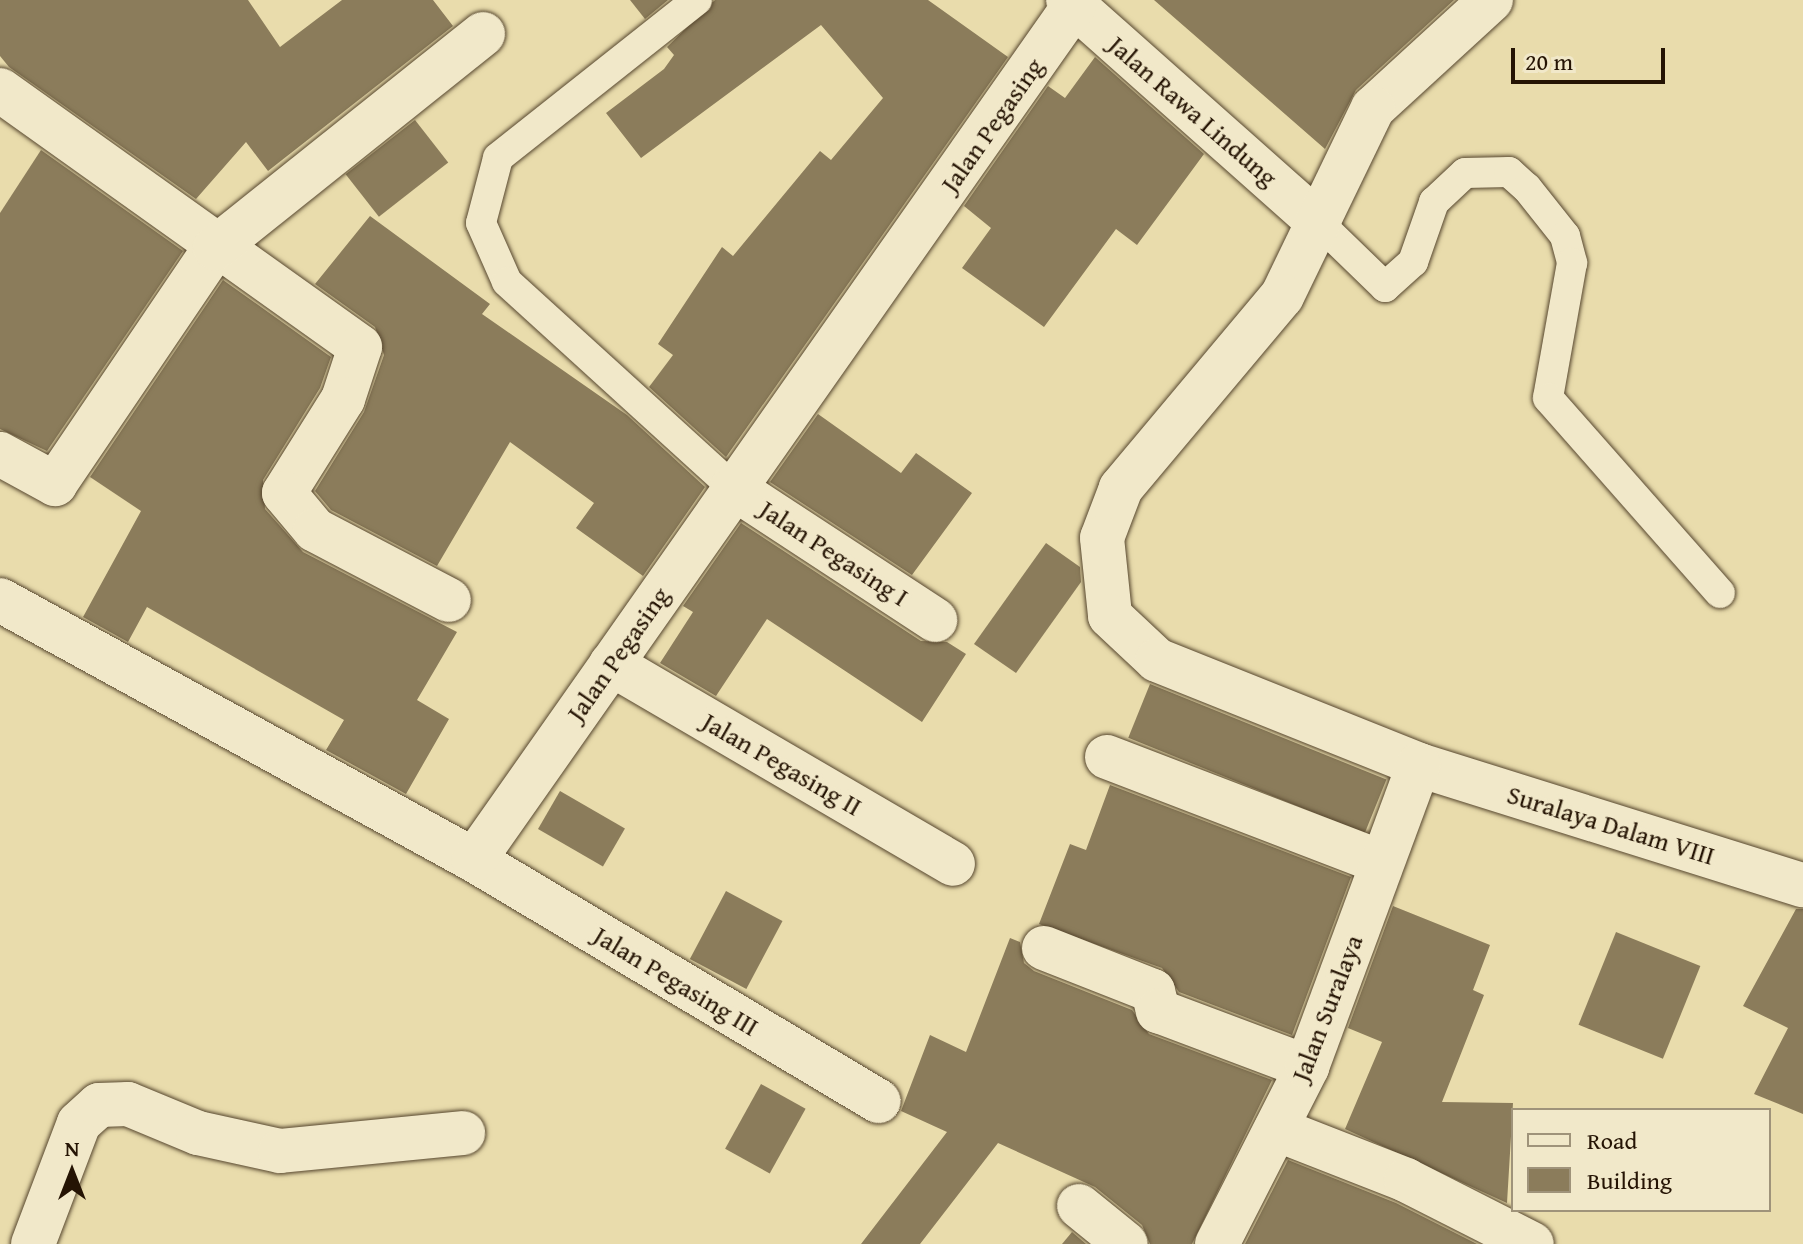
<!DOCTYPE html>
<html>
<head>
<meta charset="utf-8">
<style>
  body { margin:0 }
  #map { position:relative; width:1803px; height:1244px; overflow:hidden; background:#e9dcac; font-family:"Gentium Book Plus",serif }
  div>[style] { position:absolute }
  .building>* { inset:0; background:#8b7c5b; transform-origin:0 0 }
  .roads { filter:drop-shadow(0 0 2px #56462e) drop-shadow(0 0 2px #56462e) }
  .service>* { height:30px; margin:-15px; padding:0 15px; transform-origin:15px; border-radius:15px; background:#f1e8c9 }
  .minor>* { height:44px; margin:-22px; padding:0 22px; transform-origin:22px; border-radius:22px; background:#f1e8c9 }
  span { translate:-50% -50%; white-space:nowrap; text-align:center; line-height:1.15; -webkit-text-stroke:8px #f1e8c9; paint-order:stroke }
  .street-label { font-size:26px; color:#251404 }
  .legend { position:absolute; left:1511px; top:1108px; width:260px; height:104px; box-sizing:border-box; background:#f1e8c9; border:2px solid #9f937a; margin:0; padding:10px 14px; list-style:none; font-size:24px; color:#251404 }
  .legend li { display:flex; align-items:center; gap:16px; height:40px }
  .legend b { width:40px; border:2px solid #9f937a }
  .north { position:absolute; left:32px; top:1132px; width:80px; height:80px; -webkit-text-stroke:6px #f1e8c9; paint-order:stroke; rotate:0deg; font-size:22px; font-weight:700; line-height:32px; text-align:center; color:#251404 }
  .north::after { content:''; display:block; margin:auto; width:28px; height:36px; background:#251404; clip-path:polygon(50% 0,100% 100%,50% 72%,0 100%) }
  .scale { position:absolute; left:1511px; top:48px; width:154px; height:36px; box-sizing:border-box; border:4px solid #251404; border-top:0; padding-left:10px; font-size:24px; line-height:28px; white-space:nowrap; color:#251404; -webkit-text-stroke:6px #f1e8c9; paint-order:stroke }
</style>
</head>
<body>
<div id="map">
  <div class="building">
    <i style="clip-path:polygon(0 0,248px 0,280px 47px,342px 0,433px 0,453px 26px,268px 171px,246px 142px,196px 199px,9px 67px,0 56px)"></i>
    <i style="clip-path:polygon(630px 0,668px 0,645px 19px)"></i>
    <i style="clip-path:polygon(715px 0,928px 0,1008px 57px,726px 457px,649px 387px,673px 355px,658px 344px,722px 247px,733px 256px,820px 151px,831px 160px,883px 98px,821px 25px,641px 158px,606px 113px,664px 69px,674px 55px,667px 47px)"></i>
    <i style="clip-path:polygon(1154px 0,1454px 0,1356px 90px,1325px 149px)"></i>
    <i style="clip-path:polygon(1095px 57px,1204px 154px,1137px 245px,1116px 229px,1044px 327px,962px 268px,991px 228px,964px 206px,1048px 86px,1065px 98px)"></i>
    <i style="left:415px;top:120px;width:54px;height:88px;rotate:52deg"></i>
    <i style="clip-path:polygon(41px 150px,183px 251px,47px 451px,0 429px,0 213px)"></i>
    <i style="clip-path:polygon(370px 216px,490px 304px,482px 314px,627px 415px,705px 487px,643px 576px,576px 528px,594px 503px,510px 442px,437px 566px,331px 510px,315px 491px,364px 412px,384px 355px,375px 327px,315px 284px)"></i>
    <i style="clip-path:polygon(223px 280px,331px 357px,320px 388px,263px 480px,265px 509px,303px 552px,457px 632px,417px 700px,449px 719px,406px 794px,326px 750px,344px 720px,147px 607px,128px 642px,83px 617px,141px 511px,90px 477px)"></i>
    <i style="clip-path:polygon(818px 414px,901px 473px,916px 453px,972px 493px,912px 575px,770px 482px)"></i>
    <i style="clip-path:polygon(741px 523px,921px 641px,947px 642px,966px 654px,922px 722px,767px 619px,716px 696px,660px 663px,693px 612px,683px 606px)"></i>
    <i style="clip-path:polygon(1046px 543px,1080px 567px,1081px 582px,1016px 673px,974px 644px)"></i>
    <i style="left:1150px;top:684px;width:255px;height:58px;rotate:22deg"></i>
    <i style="clip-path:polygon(1110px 785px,1351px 877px,1292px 1035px,1179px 992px,1162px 968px,1039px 924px,1070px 844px,1086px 850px)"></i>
    <i style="left:560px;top:791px;width:75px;height:44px;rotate:30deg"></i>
    <i style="left:726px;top:891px;width:64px;height:77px;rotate:28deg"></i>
    <i style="clip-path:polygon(1393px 906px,1490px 945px,1473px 990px,1484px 995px,1442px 1102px,1513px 1103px,1507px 1203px,1345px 1129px,1382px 1042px,1348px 1028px)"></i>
    <i style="clip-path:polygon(1796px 909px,1803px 909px,1803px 1114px,1754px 1094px,1788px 1028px,1743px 1006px)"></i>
    <i style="left:1616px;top:932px;width:91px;height:100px;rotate:22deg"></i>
    <i style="clip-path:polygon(1010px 938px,1020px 942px,1024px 963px,1034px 971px,1132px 1010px,1149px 1034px,1272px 1080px,1192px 1244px,1150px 1244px,1142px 1225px,1095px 1187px,998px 1143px,920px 1244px,861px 1244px,947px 1132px,901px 1111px,930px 1035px,966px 1052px)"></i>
    <i style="left:761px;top:1084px;width:51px;height:74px;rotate:29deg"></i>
    <i style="clip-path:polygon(1288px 1160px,1396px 1203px,1477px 1244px,1245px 1244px)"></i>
    <i style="clip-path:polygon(1072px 1232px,1086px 1244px,1062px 1244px)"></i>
  </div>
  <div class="roads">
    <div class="service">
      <i style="left:697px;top:0;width:254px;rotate:141.6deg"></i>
      <i style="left:498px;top:158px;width:67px;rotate:104.7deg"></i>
      <i style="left:481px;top:223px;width:64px;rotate:66.2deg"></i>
      <i style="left:507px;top:282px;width:304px;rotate:42.3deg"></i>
      <i style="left:1319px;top:223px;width:92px;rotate:44.1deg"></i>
      <i style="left:1385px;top:287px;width:38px;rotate:-42deg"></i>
      <i style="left:1413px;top:262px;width:64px;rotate:-70.7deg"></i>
      <i style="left:1434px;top:202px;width:42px;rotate:-43.1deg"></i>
      <i style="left:1465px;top:173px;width:44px;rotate:-1.3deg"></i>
      <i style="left:1509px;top:172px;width:24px;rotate:42deg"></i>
      <i style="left:1527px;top:188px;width:61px;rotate:51.6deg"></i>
      <i style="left:1565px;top:236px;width:28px;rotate:75deg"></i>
      <i style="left:1572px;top:263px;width:137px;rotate:100.1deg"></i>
      <i style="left:1548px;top:398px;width:260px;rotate:48.6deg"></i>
    </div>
    <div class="minor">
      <i style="left:1068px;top:0;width:336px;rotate:41.6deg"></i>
      <i style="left:1491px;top:0;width:160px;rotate:137.5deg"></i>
      <i style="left:1373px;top:108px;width:209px;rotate:115.8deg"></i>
      <i style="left:1282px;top:296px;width:251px;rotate:130deg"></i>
      <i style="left:1121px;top:488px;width:53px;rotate:110.8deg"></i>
      <i style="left:1102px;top:538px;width:78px;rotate:84.1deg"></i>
      <i style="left:1110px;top:616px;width:64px;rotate:43.1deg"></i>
      <i style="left:1157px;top:660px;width:282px;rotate:21.8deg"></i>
      <i style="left:1419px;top:765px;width:402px;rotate:17.4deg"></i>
      <i style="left:0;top:90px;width:442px;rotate:35.5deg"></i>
      <i style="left:360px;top:347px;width:55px;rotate:108.1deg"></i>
      <i style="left:343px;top:399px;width:111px;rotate:122.1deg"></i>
      <i style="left:284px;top:493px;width:48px;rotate:50deg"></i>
      <i style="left:315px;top:530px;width:151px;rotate:27.6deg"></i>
      <i style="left:0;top:454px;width:63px;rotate:28.6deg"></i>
      <i style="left:55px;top:484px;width:285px;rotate:-55.9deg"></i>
      <i style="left:215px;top:248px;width:343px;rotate:-38.6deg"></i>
      <i style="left:732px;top:487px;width:243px;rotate:33.2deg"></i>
      <i style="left:0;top:600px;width:541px;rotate:28.75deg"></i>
      <i style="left:474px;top:860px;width:471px;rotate:30.8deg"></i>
      <i style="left:611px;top:664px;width:396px;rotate:30.3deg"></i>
      <i style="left:1107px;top:757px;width:293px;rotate:21deg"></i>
      <i style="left:474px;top:860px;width:1044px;rotate:-54.91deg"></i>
      <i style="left:1044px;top:948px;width:117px;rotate:21.5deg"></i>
      <i style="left:1153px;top:991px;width:21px;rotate:76deg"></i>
      <i style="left:1158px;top:1011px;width:159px;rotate:20.6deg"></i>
      <i style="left:1276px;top:1129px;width:140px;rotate:21.4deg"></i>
      <i style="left:1406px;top:1180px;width:141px;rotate:26.9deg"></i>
      <i style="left:1079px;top:1206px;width:60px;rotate:39deg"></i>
      <i style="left:33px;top:1244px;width:129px;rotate:-69.2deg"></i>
      <i style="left:79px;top:1123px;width:27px;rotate:-42deg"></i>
      <i style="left:99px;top:1105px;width:29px;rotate:-2deg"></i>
      <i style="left:128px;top:1104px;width:76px;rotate:22.5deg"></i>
      <i style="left:198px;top:1133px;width:84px;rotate:12.4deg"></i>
      <i style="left:280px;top:1151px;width:184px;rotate:-5.6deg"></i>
      <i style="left:1217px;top:1244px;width:199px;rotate:-63deg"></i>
      <i style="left:1307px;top:1067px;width:322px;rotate:-69.7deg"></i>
    </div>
  </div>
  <div class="street-label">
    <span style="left:1193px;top:111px;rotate:41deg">Jalan Rawa Lindung</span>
    <span style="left:992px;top:125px;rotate:-55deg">Jalan Pegasing</span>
    <span style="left:834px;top:553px;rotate:33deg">Jalan Pegasing I</span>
    <span style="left:618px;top:654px;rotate:-55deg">Jalan Pegasing</span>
    <span style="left:782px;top:764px;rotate:30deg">Jalan Pegasing II</span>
    <span style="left:1611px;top:825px;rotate:17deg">Suralaya Dalam VIII</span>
    <span style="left:676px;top:981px;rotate:31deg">Jalan Pegasing III</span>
    <span style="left:1327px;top:1008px;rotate:-69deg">Jalan Suralaya</span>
  </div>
  <ul class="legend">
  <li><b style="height:10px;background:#f1e8c9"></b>Road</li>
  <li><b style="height:22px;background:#8b7c5b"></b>Building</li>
  </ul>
  <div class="north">N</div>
  <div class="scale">20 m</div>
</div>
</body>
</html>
